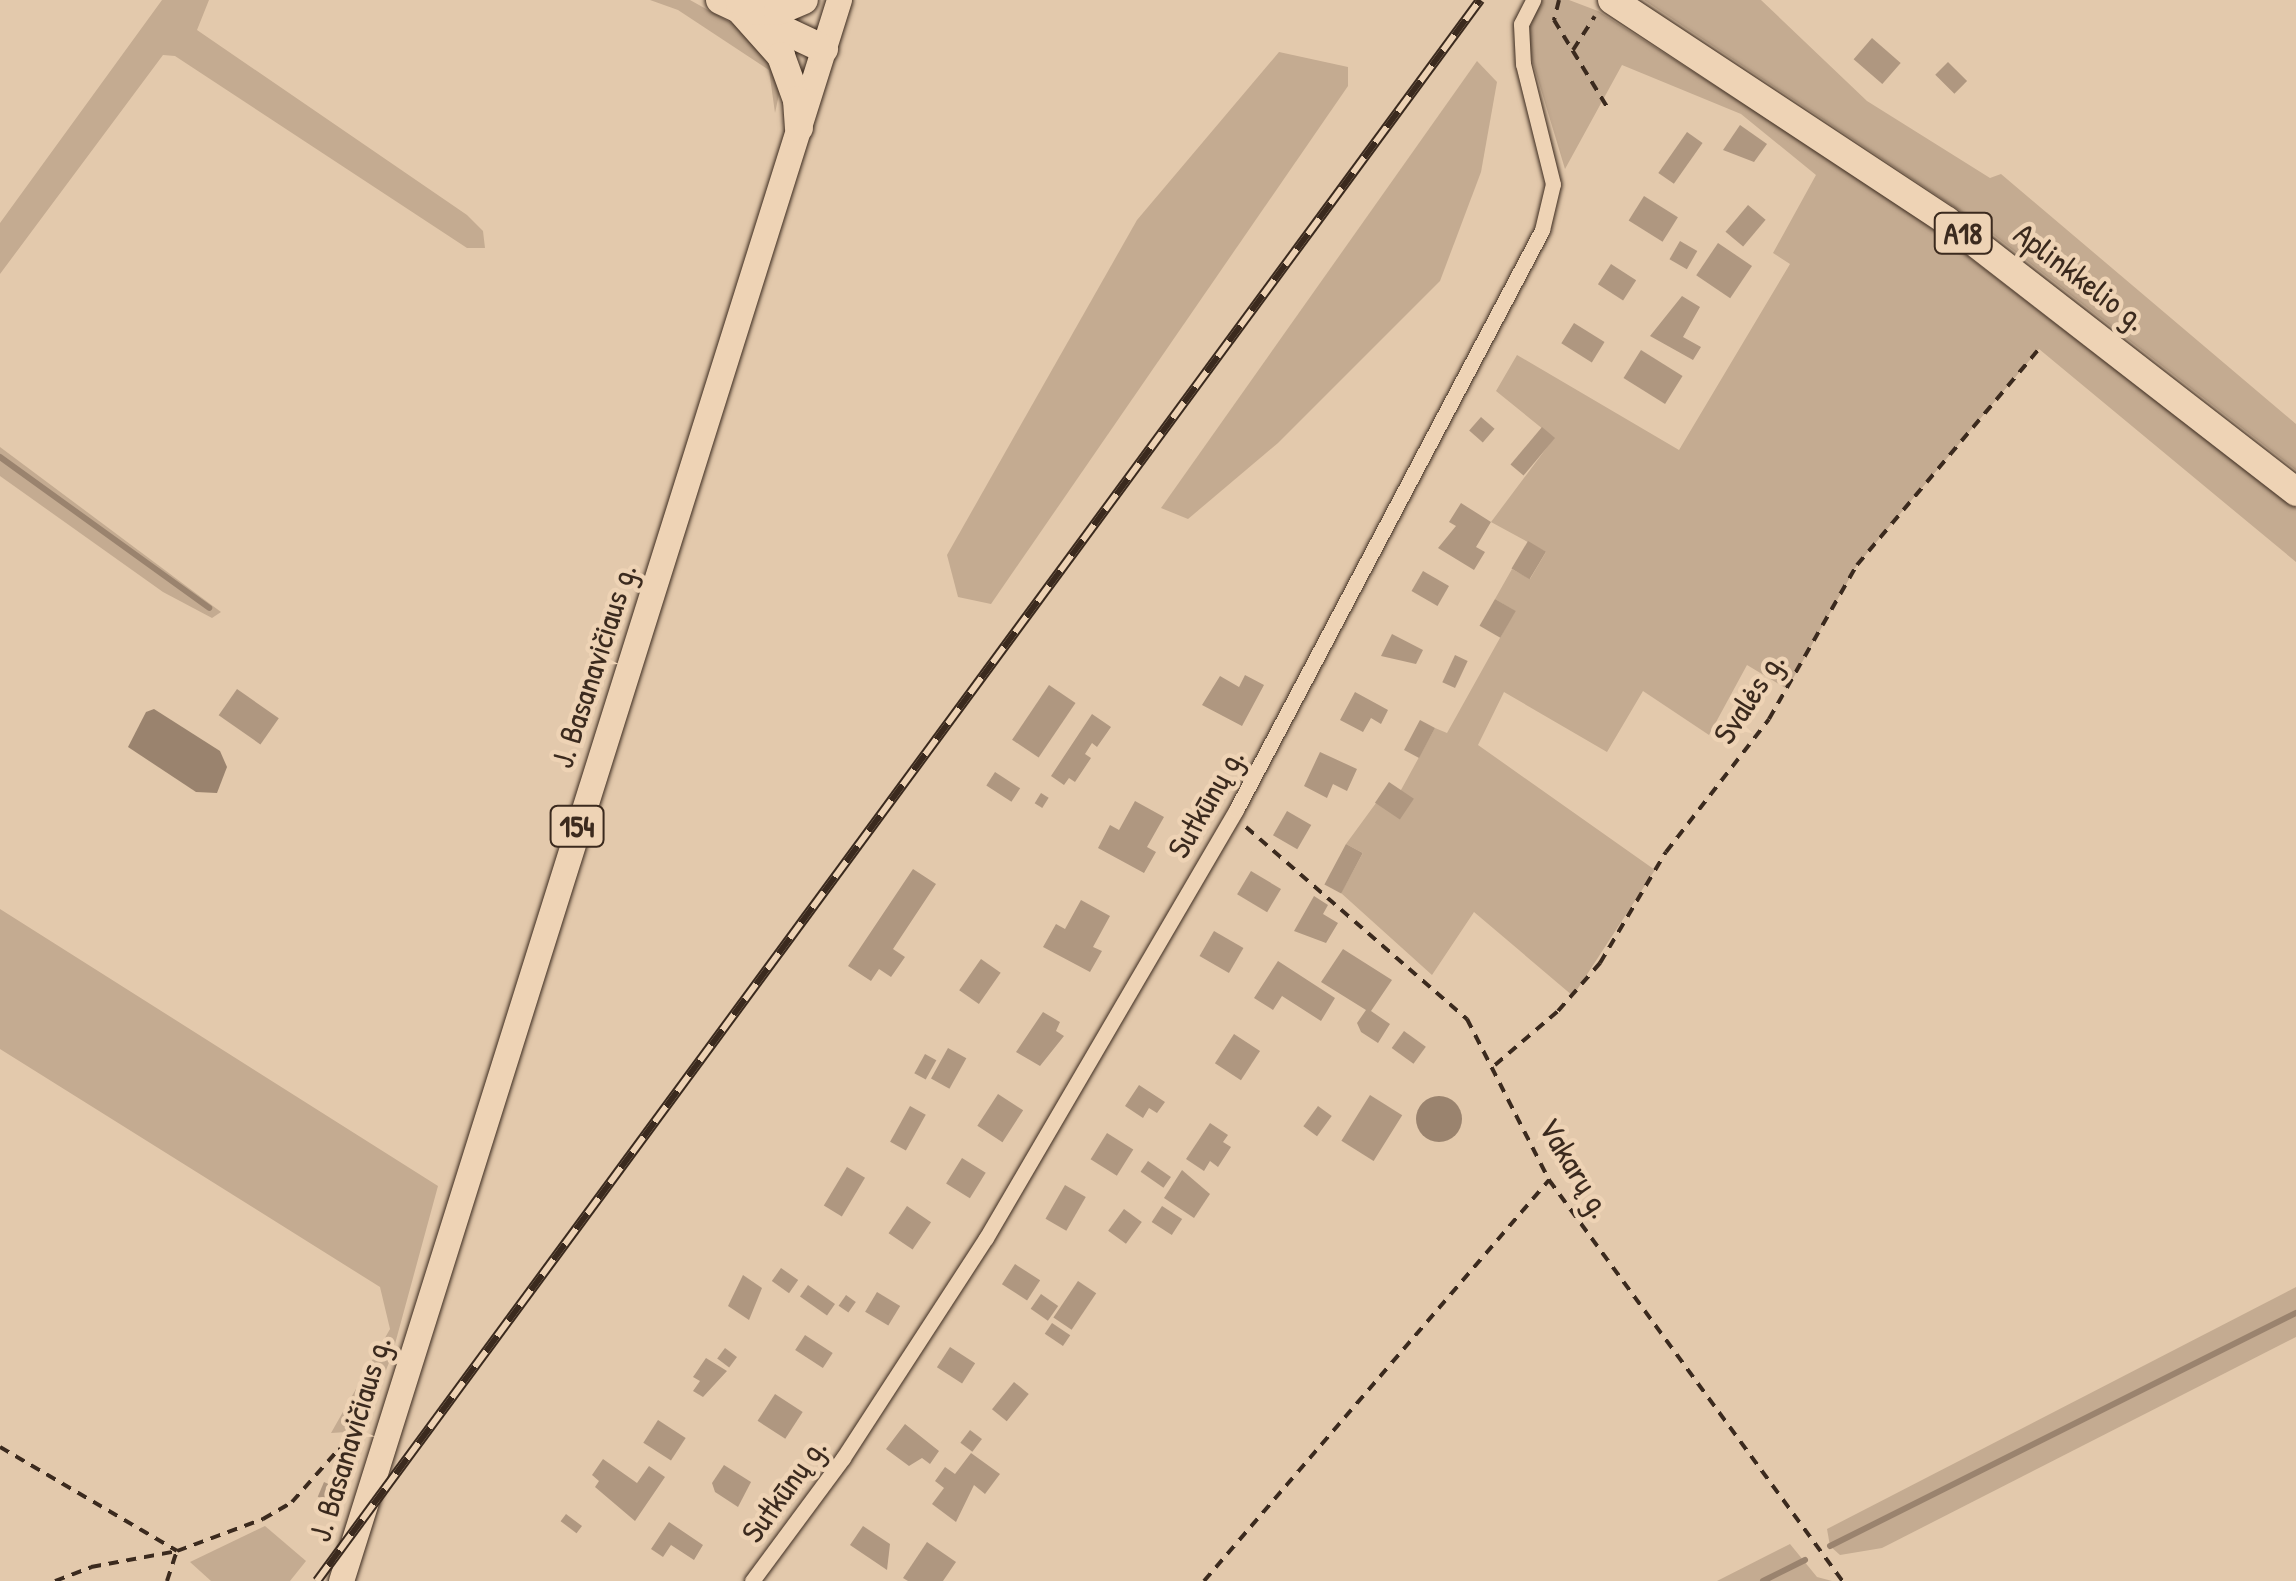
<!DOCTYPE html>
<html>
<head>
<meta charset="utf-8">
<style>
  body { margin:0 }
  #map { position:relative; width:2296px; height:1581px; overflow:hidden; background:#e3c9ac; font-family:"Patrick Hand",sans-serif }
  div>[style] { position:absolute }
  .green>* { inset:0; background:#c4ab91 }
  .water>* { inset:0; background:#9a836e }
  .round { border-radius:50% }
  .stream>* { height:6px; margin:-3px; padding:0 3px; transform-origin:3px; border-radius:3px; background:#9a836e }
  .building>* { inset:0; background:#af9780; transform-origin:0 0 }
  .path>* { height:4px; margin-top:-2px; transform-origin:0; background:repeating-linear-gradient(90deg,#3b2a1e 0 10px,transparent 0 18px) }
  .roads { filter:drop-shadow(0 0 2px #3b2a1e) drop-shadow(0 0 2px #3b2a1e) }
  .street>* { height:15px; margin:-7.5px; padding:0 7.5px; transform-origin:7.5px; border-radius:7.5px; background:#eed3b5 }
  .primary>* { height:25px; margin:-12.5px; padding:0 12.5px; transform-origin:12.5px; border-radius:12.5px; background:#eed3b5 }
  .highway>* { height:28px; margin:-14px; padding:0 14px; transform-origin:14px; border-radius:14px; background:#eed3b5 }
  .rail>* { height:10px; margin-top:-5px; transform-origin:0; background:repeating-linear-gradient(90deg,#eed3b5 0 19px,#3b2a1e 0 38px); box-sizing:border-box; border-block:2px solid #3b2a1e }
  span { translate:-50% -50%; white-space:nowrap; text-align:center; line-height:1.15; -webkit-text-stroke:9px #eed3b5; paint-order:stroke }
  .shield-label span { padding:2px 8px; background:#eed3b5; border:2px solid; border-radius:8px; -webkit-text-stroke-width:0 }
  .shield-label { font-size:30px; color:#3b2a1e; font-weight:700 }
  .street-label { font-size:32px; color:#3b2a1e }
</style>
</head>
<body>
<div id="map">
  <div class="green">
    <i style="clip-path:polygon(162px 0,209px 0,197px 30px,467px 215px,483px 231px,485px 248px,467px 248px,175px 56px,163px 55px,0 274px,0 223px)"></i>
    <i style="clip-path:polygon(650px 0,690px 0,762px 40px,781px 85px,775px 113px,769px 70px,678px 10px)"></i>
    <i style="clip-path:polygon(1542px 0,1569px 0,1598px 11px,1896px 201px,2296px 508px,2296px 562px,2039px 349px,1857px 565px,1787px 689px,1747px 665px,1709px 735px,1643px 691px,1607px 752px,1504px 692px,1478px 745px,1655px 870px,1573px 996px,1474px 912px,1432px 975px,1341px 893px,1363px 853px,1346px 844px,1376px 803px,1401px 818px,1401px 790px,1435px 728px,1447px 733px,1515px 611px,1495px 599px,1512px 569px,1530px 579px,1546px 552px,1491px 522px,1554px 438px,1496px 391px,1517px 355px,1679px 450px,1790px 264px,1773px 253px,1816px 175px,1741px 114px,1622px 65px,1565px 169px,1530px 53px,1529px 29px)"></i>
    <i style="clip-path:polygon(1644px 0,1761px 0,1867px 101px,1990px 178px,2001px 174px,2296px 424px,2296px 470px,1977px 222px)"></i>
    <i style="clip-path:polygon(1279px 52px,1348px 67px,1348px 86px,991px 604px,958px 597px,947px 555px,1137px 220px)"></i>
    <i style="clip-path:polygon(1477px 61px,1497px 82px,1481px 172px,1440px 281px,1278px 443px,1188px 519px,1161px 508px)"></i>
    <i style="clip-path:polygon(0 447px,221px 612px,212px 618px,163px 592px,0 476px)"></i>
    <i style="clip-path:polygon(0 909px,438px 1186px,392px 1355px,362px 1431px,331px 1433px,390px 1329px,380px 1287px,0 1049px)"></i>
    <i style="clip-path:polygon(2296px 1287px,2296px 1337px,1882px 1548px,1840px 1555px,1830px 1546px,1827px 1529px)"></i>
    <i style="clip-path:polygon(265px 1526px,306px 1561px,290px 1581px,211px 1581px,190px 1562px)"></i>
    <i style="clip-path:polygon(1790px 1544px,1817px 1577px,1832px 1581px,1717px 1581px)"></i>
  </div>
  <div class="water">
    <i style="clip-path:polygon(154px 709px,220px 751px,227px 767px,217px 793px,196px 792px,128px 747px,146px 712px)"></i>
    <i class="round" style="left:1416px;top:1096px;width:46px;height:46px"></i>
  </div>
  <div class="stream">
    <i style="left:0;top:457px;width:258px;rotate:35.8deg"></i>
    <i style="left:1830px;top:1546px;width:521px;rotate:-26.57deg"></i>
    <i style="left:1763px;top:1581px;width:47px;rotate:-26.6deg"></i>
  </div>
  <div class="building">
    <i style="left:1872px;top:38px;width:38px;height:28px;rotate:41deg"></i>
    <i style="left:1948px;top:62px;width:27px;height:18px;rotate:45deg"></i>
    <i style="clip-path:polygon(1740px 125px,1767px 144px,1754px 162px,1723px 150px)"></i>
    <i style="left:1687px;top:132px;width:19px;height:50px;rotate:35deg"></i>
    <i style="left:1644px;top:196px;width:40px;height:29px;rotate:32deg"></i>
    <i style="left:1748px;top:205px;width:23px;height:35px;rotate:40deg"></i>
    <i style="left:1680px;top:241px;width:20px;height:21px;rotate:30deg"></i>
    <i style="left:1718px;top:243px;width:41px;height:39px;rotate:34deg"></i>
    <i style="left:1611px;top:264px;width:30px;height:24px;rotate:33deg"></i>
    <i style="clip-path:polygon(1682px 296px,1700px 307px,1683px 337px,1701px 347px,1693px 360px,1650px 336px)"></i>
    <i style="left:1574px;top:323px;width:36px;height:24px;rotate:32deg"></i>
    <i style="left:1641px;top:350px;width:49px;height:33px;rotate:32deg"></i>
    <i style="left:1481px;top:417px;width:18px;height:18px;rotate:41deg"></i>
    <i style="left:1542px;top:427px;width:17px;height:49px;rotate:40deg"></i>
    <i style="clip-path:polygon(1461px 503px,1491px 522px,1476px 547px,1485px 552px,1474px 570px,1438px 548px,1456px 526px,1449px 522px)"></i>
    <i style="left:1528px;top:541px;width:21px;height:32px;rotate:31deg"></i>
    <i style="left:1423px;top:571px;width:30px;height:23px;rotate:30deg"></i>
    <i style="left:1495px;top:599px;width:24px;height:31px;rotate:30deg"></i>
    <i style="clip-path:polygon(1392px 634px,1423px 650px,1416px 664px,1381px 656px)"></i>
    <i style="left:1455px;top:655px;width:14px;height:30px;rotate:25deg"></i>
    <i style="clip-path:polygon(1245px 675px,1264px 685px,1242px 726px,1202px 705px,1220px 676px,1239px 687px)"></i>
    <i style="left:1049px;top:685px;width:32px;height:66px;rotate:34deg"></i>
    <i style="left:237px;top:689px;width:51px;height:32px;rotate:35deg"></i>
    <i style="clip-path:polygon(1355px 692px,1388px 710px,1381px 724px,1371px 718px,1363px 732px,1340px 720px)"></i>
    <i style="clip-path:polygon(1092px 714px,1111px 727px,1097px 747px,1092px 743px,1085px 754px,1091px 758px,1075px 782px,1069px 778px,1064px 785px,1051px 776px)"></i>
    <i style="left:1420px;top:720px;width:17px;height:34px;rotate:28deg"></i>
    <i style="clip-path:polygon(1320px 752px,1357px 769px,1347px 791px,1333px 784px,1327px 798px,1304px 786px)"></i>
    <i style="left:995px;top:772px;width:30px;height:16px;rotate:33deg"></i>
    <i style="left:1389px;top:782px;width:30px;height:25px;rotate:34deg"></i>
    <i style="left:1041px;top:793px;width:9px;height:12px;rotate:32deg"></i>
    <i style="clip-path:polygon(1135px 801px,1164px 817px,1147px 847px,1156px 852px,1144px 873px,1098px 848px,1110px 825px,1119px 830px)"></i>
    <i style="left:1287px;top:811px;width:28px;height:28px;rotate:30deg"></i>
    <i style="left:1346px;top:844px;width:19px;height:46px;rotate:28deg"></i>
    <i style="clip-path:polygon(913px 869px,936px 884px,893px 949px,905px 957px,891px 977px,879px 969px,871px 981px,848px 966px)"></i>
    <i style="left:1251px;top:871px;width:35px;height:27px;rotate:31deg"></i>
    <i style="clip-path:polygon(1314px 896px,1328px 905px,1323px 914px,1338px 923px,1326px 943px,1294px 931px)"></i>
    <i style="clip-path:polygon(1081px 900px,1110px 916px,1093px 947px,1102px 951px,1090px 972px,1043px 947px,1056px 924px,1065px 929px)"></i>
    <i style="left:1214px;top:931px;width:34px;height:29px;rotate:30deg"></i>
    <i style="clip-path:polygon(1343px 949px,1392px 980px,1371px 1011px,1390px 1024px,1378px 1043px,1361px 1032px,1357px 1023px,1366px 1010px,1321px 982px)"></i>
    <i style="left:981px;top:959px;width:24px;height:38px;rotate:35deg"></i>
    <i style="clip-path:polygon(1278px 961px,1335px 998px,1321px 1021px,1282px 996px,1273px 1010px,1254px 998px)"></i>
    <i style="clip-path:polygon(1043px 1012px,1060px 1022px,1056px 1031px,1064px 1036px,1040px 1066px,1016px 1052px)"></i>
    <i style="left:1404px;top:1031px;width:27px;height:21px;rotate:36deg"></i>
    <i style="left:1234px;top:1034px;width:31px;height:35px;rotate:33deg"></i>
    <i style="left:948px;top:1048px;width:21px;height:35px;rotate:29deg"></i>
    <i style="left:925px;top:1054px;width:13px;height:22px;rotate:29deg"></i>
    <i style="clip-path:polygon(1139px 1085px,1165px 1102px,1157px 1113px,1149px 1108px,1143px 1118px,1125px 1106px)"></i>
    <i style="left:998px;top:1094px;width:30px;height:38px;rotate:33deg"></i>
    <i style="left:1370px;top:1095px;width:38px;height:54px;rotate:32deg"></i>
    <i style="left:910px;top:1106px;width:18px;height:41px;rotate:29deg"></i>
    <i style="left:1318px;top:1106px;width:17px;height:25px;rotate:36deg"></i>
    <i style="clip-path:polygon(1210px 1123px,1228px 1135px,1223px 1142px,1231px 1147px,1218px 1167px,1210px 1161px,1204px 1171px,1186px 1159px)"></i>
    <i style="left:1107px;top:1133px;width:31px;height:31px;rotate:32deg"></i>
    <i style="left:962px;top:1158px;width:28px;height:30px;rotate:32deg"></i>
    <i style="left:1148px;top:1161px;width:28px;height:13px;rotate:35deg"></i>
    <i style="left:847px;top:1167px;width:21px;height:45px;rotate:31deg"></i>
    <i style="clip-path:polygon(1182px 1170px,1210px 1194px,1194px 1218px,1164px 1198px)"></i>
    <i style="left:1065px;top:1185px;width:24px;height:39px;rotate:30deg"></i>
    <i style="left:907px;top:1206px;width:29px;height:33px;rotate:34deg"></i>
    <i style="left:1162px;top:1206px;width:24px;height:19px;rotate:33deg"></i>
    <i style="left:1124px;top:1209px;width:22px;height:27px;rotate:36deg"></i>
    <i style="left:1015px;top:1264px;width:30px;height:24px;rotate:33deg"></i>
    <i style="left:781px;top:1268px;width:21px;height:16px;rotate:35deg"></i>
    <i style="clip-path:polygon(743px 1275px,762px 1288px,749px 1320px,728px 1306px)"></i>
    <i style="left:1078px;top:1281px;width:22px;height:44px;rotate:34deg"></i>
    <i style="left:808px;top:1285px;width:33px;height:14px;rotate:35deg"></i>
    <i style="left:877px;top:1292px;width:27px;height:23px;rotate:31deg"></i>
    <i style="left:1041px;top:1294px;width:21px;height:18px;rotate:35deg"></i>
    <i style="left:846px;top:1295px;width:12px;height:13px;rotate:35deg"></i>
    <i style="left:1052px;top:1323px;width:22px;height:13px;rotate:34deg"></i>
    <i style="left:805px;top:1335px;width:33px;height:18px;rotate:33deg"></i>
    <i style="left:950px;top:1347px;width:30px;height:24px;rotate:33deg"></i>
    <i style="left:725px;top:1348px;width:15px;height:13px;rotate:37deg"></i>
    <i style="clip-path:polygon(706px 1358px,727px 1371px,703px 1397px,693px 1391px,700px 1381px,693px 1377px)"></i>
    <i style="left:1014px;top:1382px;width:19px;height:35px;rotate:39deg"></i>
    <i style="left:775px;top:1394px;width:33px;height:32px;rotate:33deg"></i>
    <i style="left:658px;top:1420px;width:33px;height:27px;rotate:33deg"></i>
    <i style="clip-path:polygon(905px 1424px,939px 1451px,930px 1464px,922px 1458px,909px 1466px,886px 1449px)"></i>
    <i style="left:970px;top:1430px;width:15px;height:16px;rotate:37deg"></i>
    <i style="clip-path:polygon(971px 1453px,1000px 1474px,985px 1494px,974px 1485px,956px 1522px,932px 1504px,944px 1488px,935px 1481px,945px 1467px,955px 1474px)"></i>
    <i style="clip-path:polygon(603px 1459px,637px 1483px,649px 1466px,665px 1477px,635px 1521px,595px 1487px,599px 1481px,592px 1475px)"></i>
    <i style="clip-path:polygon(724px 1465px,751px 1482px,738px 1507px,715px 1492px,712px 1483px)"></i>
    <i style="left:324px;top:1482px;width:8px;height:16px;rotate:23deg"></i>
    <i style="left:566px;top:1514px;width:20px;height:9px;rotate:37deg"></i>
    <i style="clip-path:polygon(669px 1522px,703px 1545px,694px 1560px,671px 1545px,663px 1557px,651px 1549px)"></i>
    <i style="clip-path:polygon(863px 1526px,890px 1544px,887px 1570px,850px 1545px)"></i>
    <i style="clip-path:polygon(927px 1542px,956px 1562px,943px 1581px,908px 1581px,903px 1578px)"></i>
  </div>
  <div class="path">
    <i style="left:1559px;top:0;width:21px;rotate:104deg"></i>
    <i style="left:1554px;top:20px;width:105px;rotate:58.6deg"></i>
    <i style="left:1573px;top:50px;width:40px;rotate:-57.1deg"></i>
    <i style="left:1246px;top:827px;width:293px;rotate:41deg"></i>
    <i style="left:1467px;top:1019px;width:181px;rotate:63deg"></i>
    <i style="left:1549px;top:1180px;width:497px;rotate:53.8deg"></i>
    <i style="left:1495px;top:1065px;width:83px;rotate:-40.6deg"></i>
    <i style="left:1558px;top:1011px;width:64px;rotate:-48.8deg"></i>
    <i style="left:1600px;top:963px;width:129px;rotate:-59.3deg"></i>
    <i style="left:1666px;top:852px;width:168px;rotate:-52.2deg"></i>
    <i style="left:1769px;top:719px;width:177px;rotate:-60.3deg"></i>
    <i style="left:1857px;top:565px;width:282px;rotate:-49.9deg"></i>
    <i style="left:0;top:1447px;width:205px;rotate:30.4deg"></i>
    <i style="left:55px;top:1581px;width:39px;rotate:-21deg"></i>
    <i style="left:91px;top:1567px;width:87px;rotate:-10.5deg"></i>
    <i style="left:167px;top:1581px;width:32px;rotate:-72deg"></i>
    <i style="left:177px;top:1551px;width:92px;rotate:-20.4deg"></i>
    <i style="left:263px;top:1519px;width:34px;rotate:-30deg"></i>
    <i style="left:292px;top:1502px;width:69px;rotate:-48.5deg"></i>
    <i style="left:338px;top:1450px;width:23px;rotate:-18deg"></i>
    <i style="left:1204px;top:1581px;width:529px;rotate:-49.29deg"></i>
  </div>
  <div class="roads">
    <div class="street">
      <i style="left:752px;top:1581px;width:153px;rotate:-53.5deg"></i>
      <i style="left:843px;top:1458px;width:262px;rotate:-57deg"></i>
      <i style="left:986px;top:1238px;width:496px;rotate:-59.7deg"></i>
      <i style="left:1236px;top:810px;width:656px;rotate:-62.18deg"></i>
      <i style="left:1542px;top:230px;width:47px;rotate:-76.6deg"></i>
      <i style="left:1553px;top:184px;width:124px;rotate:-104deg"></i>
      <i style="left:1523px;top:64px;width:40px;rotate:-92.9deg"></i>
      <i style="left:1521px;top:24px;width:27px;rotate:-63deg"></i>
    </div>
    <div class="primary">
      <i style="left:341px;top:1581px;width:1658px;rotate:-72.52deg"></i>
    </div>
    <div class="highway">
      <i style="left:720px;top:0;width:115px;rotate:25.2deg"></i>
      <i style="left:1612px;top:0;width:401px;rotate:33.4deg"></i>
      <i style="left:1947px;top:221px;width:442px;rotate:37.8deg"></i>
      <i style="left:740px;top:10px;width:62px;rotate:48.3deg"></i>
      <i style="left:781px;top:56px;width:47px;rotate:70deg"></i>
      <i style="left:797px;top:100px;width:28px;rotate:86deg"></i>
      <i style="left:746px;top:10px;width:32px;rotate:2deg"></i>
      <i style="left:778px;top:11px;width:28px;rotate:-23deg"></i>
    </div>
  </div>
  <div class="rail">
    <i style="left:317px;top:1581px;width:1963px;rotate:-53.66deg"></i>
  </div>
  <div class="shield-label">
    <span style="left:1963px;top:233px">A18</span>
    <span style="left:577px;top:826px">154</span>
  </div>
  <div class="street-label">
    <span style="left:2080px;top:277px;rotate:37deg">Aplinkkelio g.</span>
    <span style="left:594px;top:666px;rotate:-72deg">J. Basanavičiaus g.</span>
    <span style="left:1749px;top:698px;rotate:-57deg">Svalės g.</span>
    <span style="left:1206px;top:803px;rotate:-60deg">Sutkūnų g.</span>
    <span style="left:1575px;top:1168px;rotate:59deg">Vakarų g.</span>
    <span style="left:350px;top:1439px;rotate:-73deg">J. Basanavičiaus g.</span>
    <span style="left:784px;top:1490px;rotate:-54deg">Sutkūnų g.</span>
  </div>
</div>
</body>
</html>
